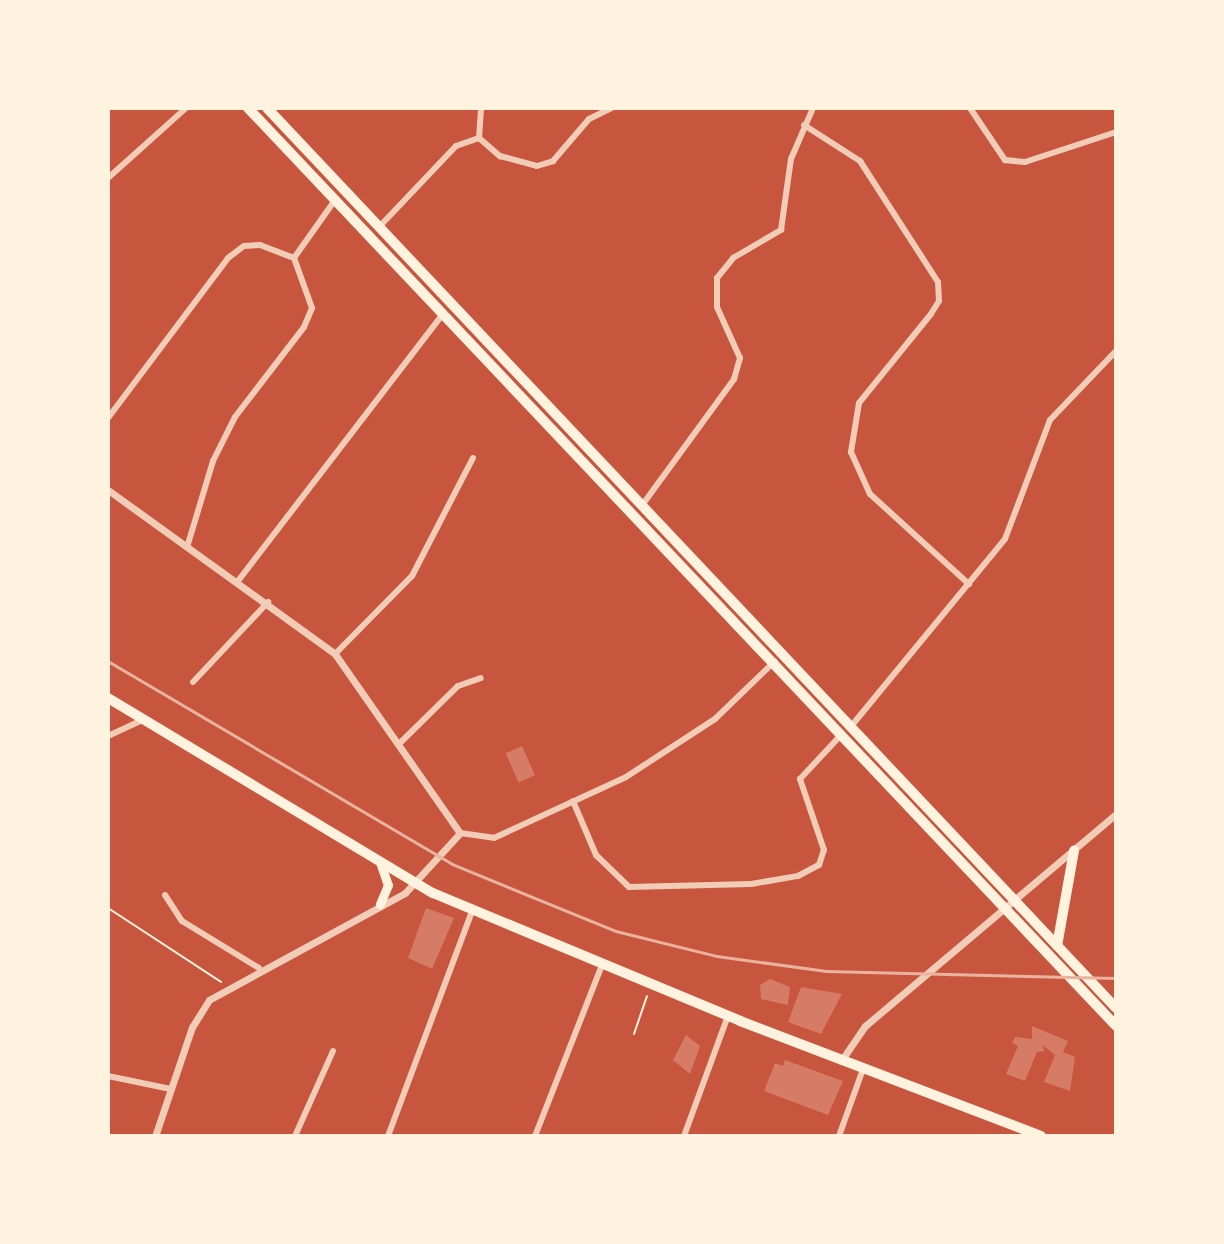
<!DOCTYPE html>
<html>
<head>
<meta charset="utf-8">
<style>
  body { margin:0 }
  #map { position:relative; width:1224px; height:1244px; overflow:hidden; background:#c8553d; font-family:"Exo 2",sans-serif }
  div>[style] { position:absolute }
  .building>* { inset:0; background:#d67c66; transform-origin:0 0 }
  .path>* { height:2px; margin:-1px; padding:0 1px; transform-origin:1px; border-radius:1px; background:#fff3e0 }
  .minor>* { height:6px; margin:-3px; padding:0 3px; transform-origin:3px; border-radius:3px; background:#f1ccb7 }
  .tertiary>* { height:7px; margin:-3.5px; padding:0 3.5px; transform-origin:3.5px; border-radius:3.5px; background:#f1ccb7 }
  .secondary>* { height:9px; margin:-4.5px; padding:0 4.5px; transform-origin:4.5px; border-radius:4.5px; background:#fff3e0 }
  .primary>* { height:10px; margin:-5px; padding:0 5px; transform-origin:5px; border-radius:5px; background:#fff3e0 }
  .trunk>* { height:10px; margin:-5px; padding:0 5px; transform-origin:5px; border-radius:5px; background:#fff3e0 }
  .rail>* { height:2.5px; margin:-1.25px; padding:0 1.25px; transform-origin:1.25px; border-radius:1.25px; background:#e9b49f }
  span { translate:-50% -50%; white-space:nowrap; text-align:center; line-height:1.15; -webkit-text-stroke:5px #fff3e0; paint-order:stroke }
  .frame { position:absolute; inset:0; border:110px solid #fff3e0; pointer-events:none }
</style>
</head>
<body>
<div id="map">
  <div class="building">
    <i style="left:522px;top:746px;width:32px;height:18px;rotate:66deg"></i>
    <i style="clip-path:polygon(426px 908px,454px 918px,432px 969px,408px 958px)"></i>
    <i style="clip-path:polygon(770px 979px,790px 987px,788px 1005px,761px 999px,760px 985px)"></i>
    <i style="clip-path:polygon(801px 987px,842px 994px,821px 1034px,788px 1022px)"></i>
    <i style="clip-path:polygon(1032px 1026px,1068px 1041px,1063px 1052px,1075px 1057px,1070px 1091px,1044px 1082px,1055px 1055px,1041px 1044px,1045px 1051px,1037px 1052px,1025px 1081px,1006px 1074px,1018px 1046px,1012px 1043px,1015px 1037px,1032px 1039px)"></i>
    <i style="clip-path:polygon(686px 1035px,700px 1046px,690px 1074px,673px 1060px)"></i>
    <i style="clip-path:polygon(785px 1060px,843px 1081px,828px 1115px,764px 1091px,775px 1063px,783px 1066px)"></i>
  </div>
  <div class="path">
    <i style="left:108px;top:908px;width:135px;rotate:33.2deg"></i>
    <i style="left:634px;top:1034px;width:40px;rotate:-71.1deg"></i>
  </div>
  <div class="minor">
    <i style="left:970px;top:108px;width:63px;rotate:56.1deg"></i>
    <i style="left:1005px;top:160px;width:20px;rotate:6deg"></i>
    <i style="left:1025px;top:162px;width:96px;rotate:-18.2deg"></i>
    <i style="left:804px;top:125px;width:67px;rotate:32.7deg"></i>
    <i style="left:860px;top:161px;width:144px;rotate:57.2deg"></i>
    <i style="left:938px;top:282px;width:19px;rotate:87deg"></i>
    <i style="left:939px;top:301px;width:15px;rotate:122deg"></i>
    <i style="left:931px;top:314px;width:114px;rotate:129deg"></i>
    <i style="left:859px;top:403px;width:50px;rotate:99.3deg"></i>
    <i style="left:851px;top:452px;width:46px;rotate:65.7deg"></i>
    <i style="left:870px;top:494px;width:134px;rotate:42.3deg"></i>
    <i style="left:479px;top:138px;width:30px;rotate:-86deg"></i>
    <i style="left:108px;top:178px;width:105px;rotate:-41.9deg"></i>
    <i style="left:380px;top:226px;width:110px;rotate:-46.5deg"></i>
    <i style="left:456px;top:146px;width:24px;rotate:-19deg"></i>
    <i style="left:479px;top:138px;width:28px;rotate:41deg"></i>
    <i style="left:500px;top:156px;width:38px;rotate:15deg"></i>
    <i style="left:537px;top:166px;width:17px;rotate:-17deg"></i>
    <i style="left:553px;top:161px;width:55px;rotate:-49.4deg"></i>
    <i style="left:589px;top:119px;width:25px;rotate:-26deg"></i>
    <i style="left:108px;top:418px;width:200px;rotate:-53.1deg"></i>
    <i style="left:228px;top:258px;width:20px;rotate:-37deg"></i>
    <i style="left:244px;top:246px;width:16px;rotate:-4deg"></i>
    <i style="left:260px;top:245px;width:36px;rotate:21deg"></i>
    <i style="left:294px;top:258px;width:71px;rotate:-54.7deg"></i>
    <i style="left:643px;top:504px;width:155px;rotate:-53.9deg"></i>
    <i style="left:734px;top:379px;width:22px;rotate:-74deg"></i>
    <i style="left:740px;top:358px;width:56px;rotate:-114.3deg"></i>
    <i style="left:717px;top:307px;width:29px;rotate:-90deg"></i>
    <i style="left:717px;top:278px;width:26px;rotate:-51deg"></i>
    <i style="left:733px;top:258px;width:56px;rotate:-30.3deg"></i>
    <i style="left:781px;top:230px;width:72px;rotate:-82deg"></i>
    <i style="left:791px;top:159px;width:56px;rotate:-66.7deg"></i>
    <i style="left:188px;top:544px;width:87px;rotate:-73.2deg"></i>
    <i style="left:213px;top:461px;width:49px;rotate:-63.4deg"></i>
    <i style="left:235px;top:417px;width:113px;rotate:-52.5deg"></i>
    <i style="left:304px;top:327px;width:21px;rotate:-67deg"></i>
    <i style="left:312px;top:308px;width:53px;rotate:-109.8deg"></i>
    <i style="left:238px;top:581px;width:338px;rotate:-52.5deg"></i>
    <i style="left:335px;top:654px;width:110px;rotate:-45.4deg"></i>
    <i style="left:412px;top:576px;width:133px;rotate:-62.7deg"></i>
    <i style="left:193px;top:682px;width:110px;rotate:-46.8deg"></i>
    <i style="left:853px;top:724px;width:239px;rotate:-50.6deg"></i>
    <i style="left:1005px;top:539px;width:127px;rotate:-69.3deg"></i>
    <i style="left:1050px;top:420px;width:95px;rotate:-46.3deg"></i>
    <i style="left:108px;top:736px;width:38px;rotate:-25deg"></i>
    <i style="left:400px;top:743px;width:81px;rotate:-44.5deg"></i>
    <i style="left:458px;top:686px;width:24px;rotate:-19deg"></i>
    <i style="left:573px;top:801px;width:59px;rotate:66.9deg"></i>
    <i style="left:596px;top:855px;width:46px;rotate:44.1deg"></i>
    <i style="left:629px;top:887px;width:122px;rotate:-1.4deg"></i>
    <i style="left:751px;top:884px;width:48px;rotate:-9.7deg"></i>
    <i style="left:798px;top:876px;width:24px;rotate:-28deg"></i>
    <i style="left:819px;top:865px;width:16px;rotate:-72deg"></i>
    <i style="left:824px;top:850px;width:75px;rotate:-108.7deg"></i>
    <i style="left:800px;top:779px;width:62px;rotate:-47deg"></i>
    <i style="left:460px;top:833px;width:34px;rotate:8deg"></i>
    <i style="left:494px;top:838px;width:145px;rotate:-24.8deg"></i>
    <i style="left:626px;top:777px;width:106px;rotate:-33.1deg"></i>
    <i style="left:715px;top:719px;width:83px;rotate:-44deg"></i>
    <i style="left:165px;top:895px;width:31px;rotate:57deg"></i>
    <i style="left:182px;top:921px;width:90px;rotate:31.4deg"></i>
    <i style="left:108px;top:1076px;width:64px;rotate:11.7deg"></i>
    <i style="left:295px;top:1136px;width:93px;rotate:-65.9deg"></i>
    <i style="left:388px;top:1136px;width:242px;rotate:-69.5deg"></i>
    <i style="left:535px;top:1136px;width:184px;rotate:-68.6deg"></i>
    <i style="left:684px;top:1136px;width:128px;rotate:-69.9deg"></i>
    <i style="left:839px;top:1136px;width:71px;rotate:-70.3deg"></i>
  </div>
  <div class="tertiary">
    <i style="left:108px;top:490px;width:280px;rotate:35.8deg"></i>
    <i style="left:335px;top:654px;width:218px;rotate:55.1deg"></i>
    <i style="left:460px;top:833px;width:81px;rotate:132.5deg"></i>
    <i style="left:405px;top:893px;width:223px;rotate:151.4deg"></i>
    <i style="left:209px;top:1000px;width:32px;rotate:122deg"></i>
    <i style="left:192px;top:1027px;width:115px;rotate:108.7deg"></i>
    <i style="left:841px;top:1061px;width:42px;rotate:-55.6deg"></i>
    <i style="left:865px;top:1026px;width:329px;rotate:-40.2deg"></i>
  </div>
  <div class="secondary">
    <i style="left:380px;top:862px;width:24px;rotate:71deg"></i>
    <i style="left:388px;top:885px;width:21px;rotate:113deg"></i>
  </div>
  <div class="primary">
    <i style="left:108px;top:698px;width:379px;rotate:31deg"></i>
    <i style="left:433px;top:893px;width:333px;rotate:22.6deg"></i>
    <i style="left:740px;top:1021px;width:322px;rotate:20.9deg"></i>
  </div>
  <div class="trunk">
    <i style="left:248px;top:108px;width:1263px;rotate:46.6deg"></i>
    <i style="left:267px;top:108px;width:1237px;rotate:46.67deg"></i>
    <i style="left:1057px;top:946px;width:97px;rotate:-79.9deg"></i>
  </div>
  <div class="rail">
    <i style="left:108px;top:661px;width:399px;rotate:30.5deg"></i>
    <i style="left:452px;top:864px;width:177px;rotate:22.2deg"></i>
    <i style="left:616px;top:931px;width:104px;rotate:13.9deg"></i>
    <i style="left:717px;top:956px;width:110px;rotate:7.8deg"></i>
    <i style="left:826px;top:971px;width:290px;rotate:1.4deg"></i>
  </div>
  <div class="frame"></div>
</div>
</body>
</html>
